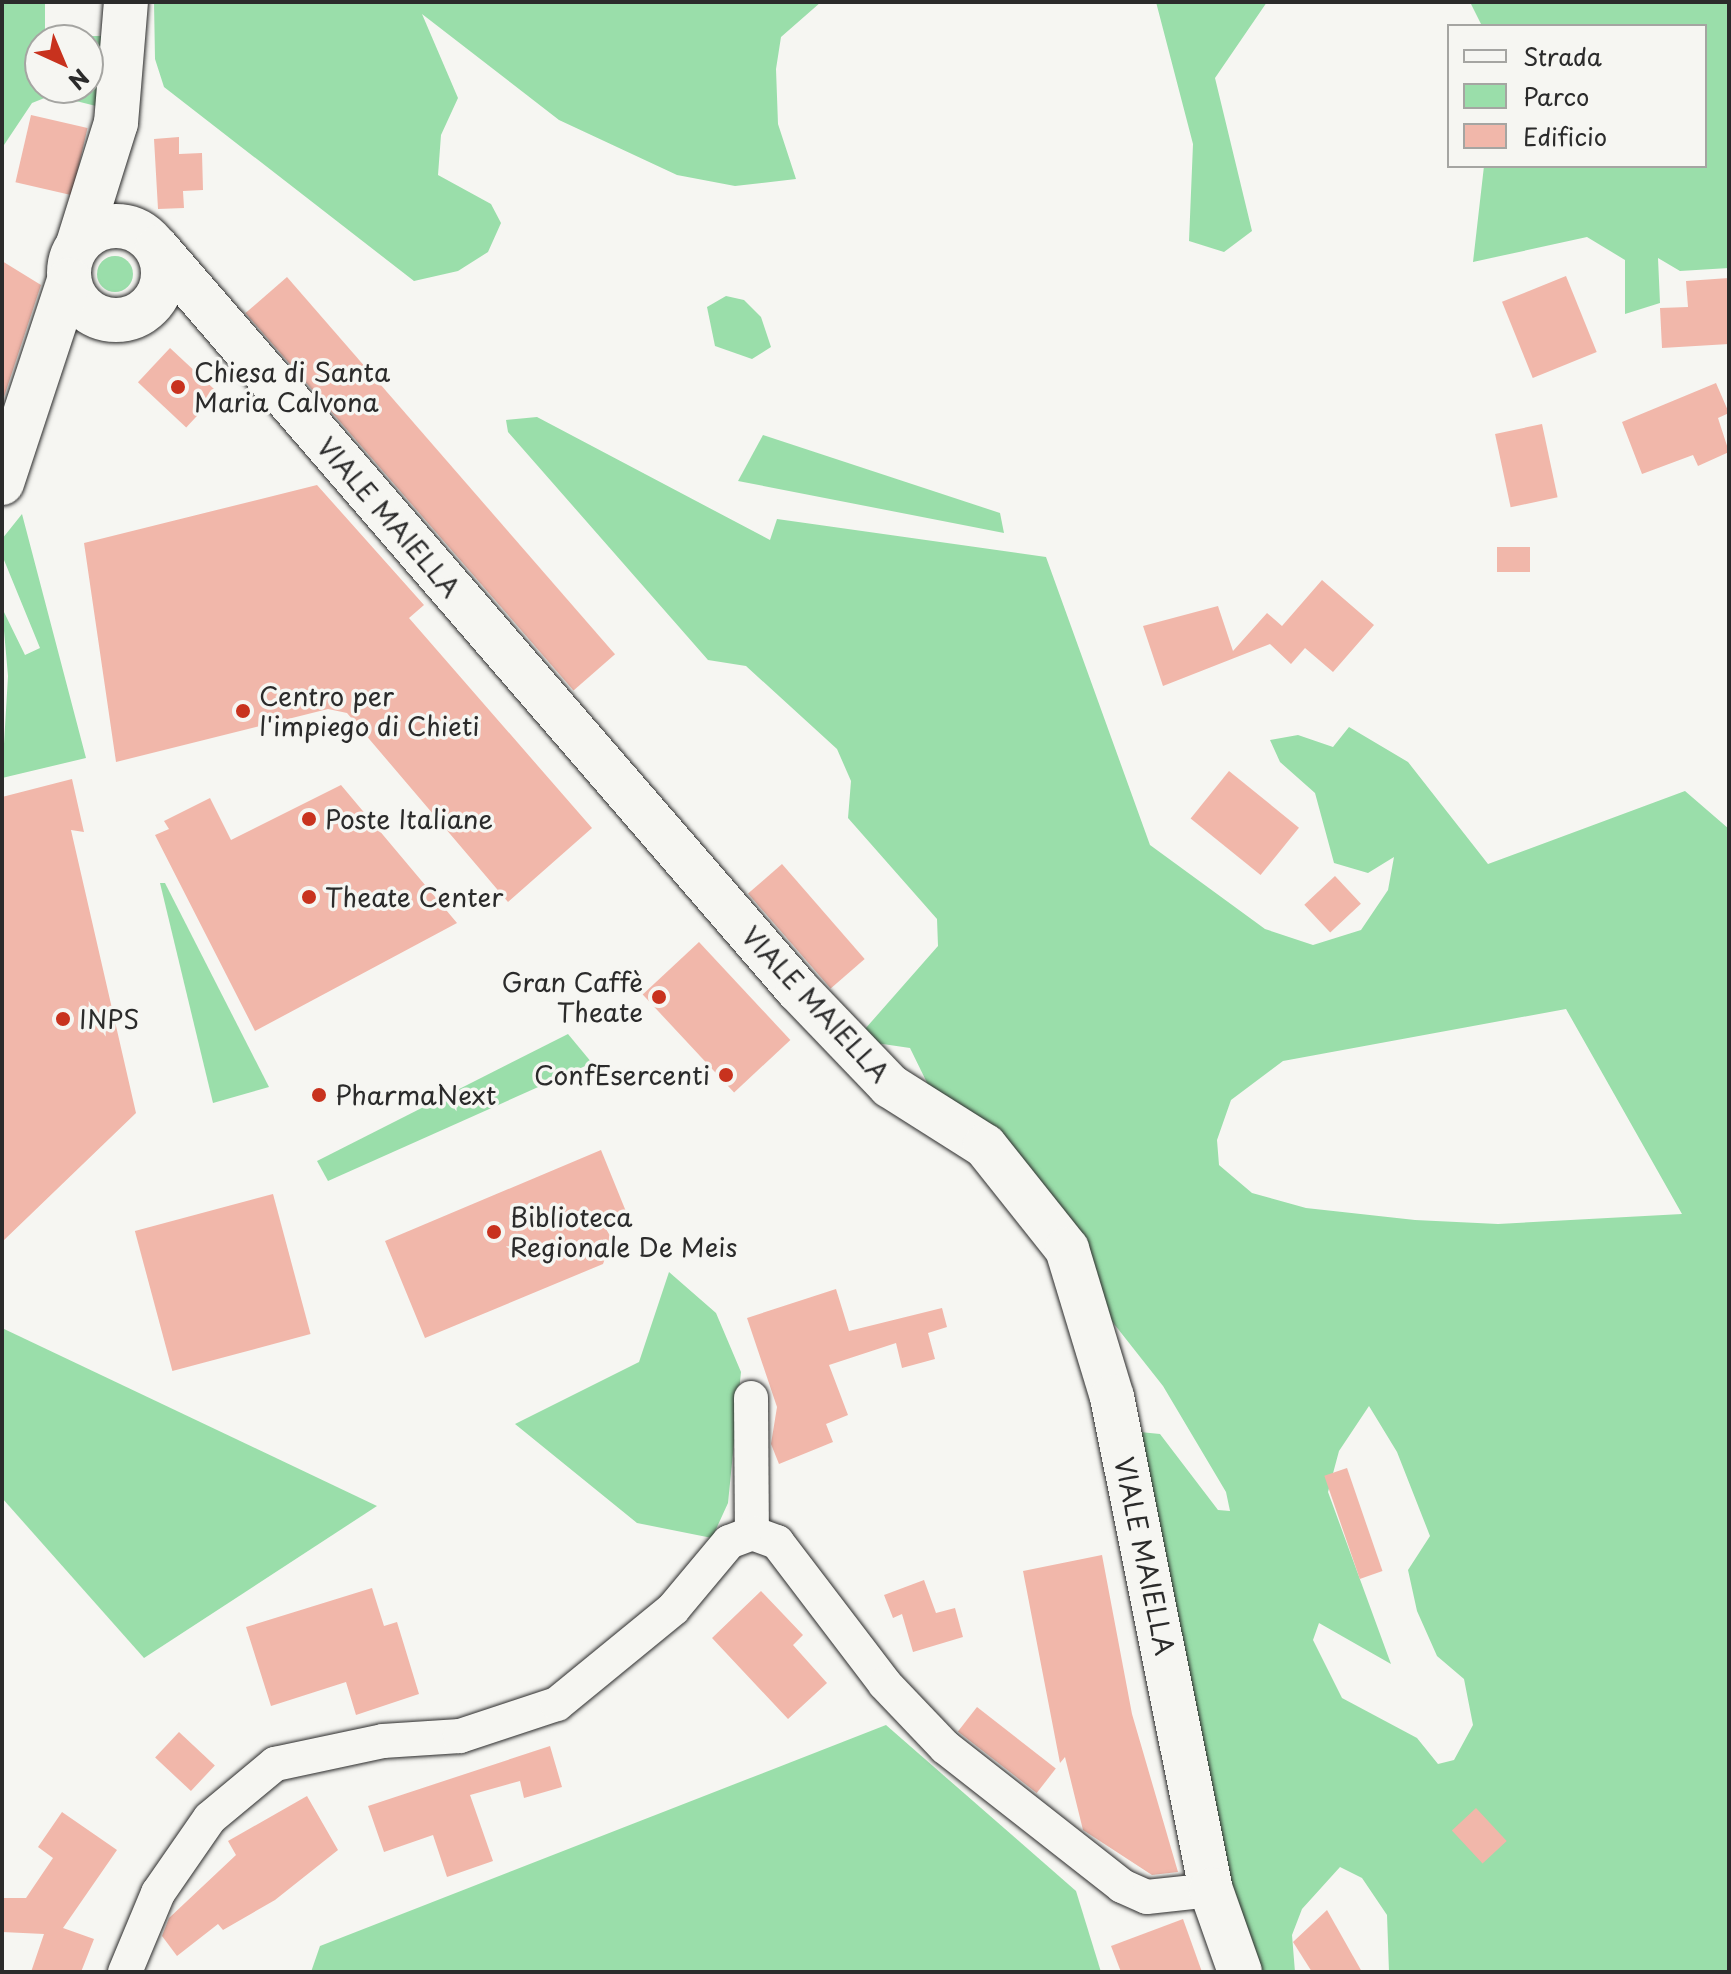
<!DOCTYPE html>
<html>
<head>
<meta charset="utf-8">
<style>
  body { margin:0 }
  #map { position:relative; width:1731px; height:1974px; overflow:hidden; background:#f6f6f2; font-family:"Playpen Sans",sans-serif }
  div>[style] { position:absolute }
  .green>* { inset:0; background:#9adeaa }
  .round { border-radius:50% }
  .building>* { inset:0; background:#f1b7aa; transform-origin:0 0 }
  .roads { filter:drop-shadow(0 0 2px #2b2b2b) drop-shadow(0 0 2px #2b2b2b) }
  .street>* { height:34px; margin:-17px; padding:0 17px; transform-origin:17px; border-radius:17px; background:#f6f6f2 }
  .secondary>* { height:44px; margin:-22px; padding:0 22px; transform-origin:22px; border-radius:22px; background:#f6f6f2 }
  .secondary>.ring { margin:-22px; padding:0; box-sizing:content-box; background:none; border:44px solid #f6f6f2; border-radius:50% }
  .dots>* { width:22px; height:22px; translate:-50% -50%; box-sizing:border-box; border:4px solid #f6f6f2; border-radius:50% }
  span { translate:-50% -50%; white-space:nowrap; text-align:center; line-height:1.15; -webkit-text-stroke:7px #f6f6f2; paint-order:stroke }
  .poi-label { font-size:26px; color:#2b2b2b }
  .left { translate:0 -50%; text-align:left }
  .right { translate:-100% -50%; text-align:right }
  .street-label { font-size:26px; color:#2b2b2b }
  .frame { position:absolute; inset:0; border:4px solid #2b2b2b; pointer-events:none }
  .legend { position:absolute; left:1447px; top:24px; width:260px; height:144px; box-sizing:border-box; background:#f6f6f2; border:2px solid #a5a5a2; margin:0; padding:10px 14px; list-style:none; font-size:24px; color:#2b2b2b }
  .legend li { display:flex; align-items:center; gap:16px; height:40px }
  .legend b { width:40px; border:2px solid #a5a5a2 }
  .north { position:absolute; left:24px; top:24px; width:80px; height:80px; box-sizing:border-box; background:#f6f6f2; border:2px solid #a5a5a2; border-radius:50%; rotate:136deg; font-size:22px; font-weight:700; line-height:32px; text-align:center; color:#2b2b2b }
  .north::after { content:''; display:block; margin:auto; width:28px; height:36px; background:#c8321e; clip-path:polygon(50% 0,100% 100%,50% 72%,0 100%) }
</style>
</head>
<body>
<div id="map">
  <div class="green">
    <i style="clip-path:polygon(evenodd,2px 2px,45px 2px,45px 36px,111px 36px,104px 108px,52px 95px,32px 103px,2px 148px,2px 2px,40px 40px,88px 40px,88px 88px,40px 88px,40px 40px)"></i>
    <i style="clip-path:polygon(154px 2px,821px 2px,781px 37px,776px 69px,778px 124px,796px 179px,735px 186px,677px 175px,559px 120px,422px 14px,458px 98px,441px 135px,438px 175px,491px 204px,501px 223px,488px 252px,458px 271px,414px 281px,164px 87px,155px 59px)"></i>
    <i style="clip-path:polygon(1156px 2px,1267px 2px,1215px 78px,1252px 231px,1224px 252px,1189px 241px,1193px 144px)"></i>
    <i style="clip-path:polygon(1470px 2px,1729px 2px,1729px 268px,1680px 271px,1658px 258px,1660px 303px,1625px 314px,1625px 260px,1587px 237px,1473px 262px,1484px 166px,1705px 166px,1705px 26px,1482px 26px)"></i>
    <i class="round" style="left:97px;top:256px;width:36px;height:36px"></i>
    <i style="clip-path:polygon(726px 296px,744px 300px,761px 317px,771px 347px,752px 359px,715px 346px,707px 307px)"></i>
    <i style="clip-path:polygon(evenodd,537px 417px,770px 540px,777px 519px,1046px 557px,1150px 845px,1265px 929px,1313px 945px,1361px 930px,1388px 890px,1394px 857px,1368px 873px,1334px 863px,1315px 793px,1280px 762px,1270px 740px,1298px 735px,1333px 747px,1349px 727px,1408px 762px,1488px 864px,1685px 791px,1729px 829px,1729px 1972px,1389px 1972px,1387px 1915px,1362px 1878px,1340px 1867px,1302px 1909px,1292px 1935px,1295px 1972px,1248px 1972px,1140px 1432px,1160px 1434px,1218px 1510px,1230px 1511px,1226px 1492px,1163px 1386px,932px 1093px,910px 1048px,869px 1042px,865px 1029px,938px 946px,937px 919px,848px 818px,851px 781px,837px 749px,746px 666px,708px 660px,508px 432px,506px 420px,537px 417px,1566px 1009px,1682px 1214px,1498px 1224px,1415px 1220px,1306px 1208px,1252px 1193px,1219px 1165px,1217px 1140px,1231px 1100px,1283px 1061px,1566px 1009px,537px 417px,1369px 1406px,1397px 1452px,1430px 1536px,1408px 1570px,1417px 1611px,1437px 1656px,1464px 1679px,1473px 1725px,1454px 1760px,1438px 1764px,1417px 1738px,1342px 1698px,1313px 1640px,1319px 1623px,1391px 1664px,1328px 1492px,1339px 1451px,1369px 1406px)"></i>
    <i style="clip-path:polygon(763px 435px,1000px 513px,1004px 533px,738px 481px)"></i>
    <i style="clip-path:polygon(22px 514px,86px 758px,2px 778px,8px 676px,2px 608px,25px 655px,40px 648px,4px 560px,2px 539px)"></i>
    <i style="clip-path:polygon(160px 883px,165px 883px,269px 1087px,213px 1103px)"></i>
    <i style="clip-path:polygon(568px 1034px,592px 1063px,328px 1181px,317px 1161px)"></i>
    <i style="clip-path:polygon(669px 1272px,716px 1313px,741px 1372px,728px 1503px,712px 1538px,637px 1523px,515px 1424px,639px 1362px)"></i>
    <i style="clip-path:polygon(2px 1328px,377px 1506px,144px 1658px,2px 1498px)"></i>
    <i style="clip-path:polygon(886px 1725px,1076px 1891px,1101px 1972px,311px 1972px,320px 1946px)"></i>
  </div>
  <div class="building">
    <i style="left:31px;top:115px;width:58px;height:69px;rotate:13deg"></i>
    <i style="clip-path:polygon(179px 137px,179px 154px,202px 153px,203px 190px,183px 191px,184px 208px,158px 209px,154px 139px)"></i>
    <i style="clip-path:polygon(2px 261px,41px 285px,2px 403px)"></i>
    <i style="left:1566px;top:276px;width:82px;height:69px;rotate:68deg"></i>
    <i style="left:287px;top:277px;width:500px;height:55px;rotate:49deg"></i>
    <i style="clip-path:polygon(1729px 278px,1729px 344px,1662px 348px,1660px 308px,1688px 307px,1686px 281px)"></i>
    <i style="left:170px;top:348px;width:66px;height:47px;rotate:43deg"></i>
    <i style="clip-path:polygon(1716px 383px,1729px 413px,1718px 418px,1729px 452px,1698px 466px,1693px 455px,1642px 474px,1622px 422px)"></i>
    <i style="left:1542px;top:424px;width:75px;height:48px;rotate:78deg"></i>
    <i style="clip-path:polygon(317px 485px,424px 605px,409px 618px,592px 828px,508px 902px,347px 713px,328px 709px,116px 762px,84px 543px)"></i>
    <i style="left:1497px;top:547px;width:33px;height:25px"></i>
    <i style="clip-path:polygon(1322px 580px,1374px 625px,1333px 672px,1305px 648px,1291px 664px,1270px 644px,1163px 686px,1143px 626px,1218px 606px,1233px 651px,1267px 613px,1282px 626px)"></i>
    <i style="left:1229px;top:771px;width:90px;height:61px;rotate:39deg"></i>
    <i style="clip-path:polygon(72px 779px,84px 832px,71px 830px,136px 1113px,2px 1242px,2px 797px)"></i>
    <i style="clip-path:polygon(341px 785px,457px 923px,255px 1031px,155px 835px,169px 829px,164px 821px,210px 798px,231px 840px)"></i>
    <i style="left:782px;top:864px;width:126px;height:45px;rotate:49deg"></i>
    <i style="left:1335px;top:876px;width:38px;height:42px;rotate:47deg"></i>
    <i style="left:699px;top:942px;width:134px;height:77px;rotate:47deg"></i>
    <i style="clip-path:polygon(601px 1150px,627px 1214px,603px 1224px,612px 1239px,603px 1264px,425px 1338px,385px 1241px)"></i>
    <i style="left:273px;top:1194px;width:145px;height:143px;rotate:75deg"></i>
    <i style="clip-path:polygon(836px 1289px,849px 1331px,942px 1308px,947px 1327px,928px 1333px,935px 1359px,902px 1368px,896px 1343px,829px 1365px,848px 1415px,826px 1424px,833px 1442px,779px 1464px,771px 1444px,777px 1407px,747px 1318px)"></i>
    <i style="left:1347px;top:1468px;width:109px;height:24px;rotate:71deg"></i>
    <i style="clip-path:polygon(1102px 1555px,1132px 1714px,1178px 1872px,1152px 1875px,1083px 1830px,1065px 1757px,1060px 1763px,1023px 1571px)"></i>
    <i style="clip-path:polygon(924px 1580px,936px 1613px,955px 1608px,963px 1637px,913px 1652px,902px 1614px,893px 1618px,884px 1595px)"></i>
    <i style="clip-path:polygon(372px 1588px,384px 1626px,397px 1622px,419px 1694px,356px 1715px,346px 1682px,271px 1706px,246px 1627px)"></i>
    <i style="clip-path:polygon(761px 1591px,803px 1635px,793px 1645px,827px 1683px,788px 1719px,712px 1638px)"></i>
    <i style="left:977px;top:1707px;width:100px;height:31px;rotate:38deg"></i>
    <i style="left:179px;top:1732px;width:49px;height:35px;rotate:43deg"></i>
    <i style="clip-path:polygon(550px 1746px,562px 1787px,524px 1798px,520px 1781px,470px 1795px,493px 1861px,447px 1877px,433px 1835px,384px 1852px,368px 1806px)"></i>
    <i style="clip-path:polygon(307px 1796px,338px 1850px,275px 1900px,223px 1930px,218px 1924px,177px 1956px,162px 1936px,169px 1918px,236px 1855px,228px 1841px)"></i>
    <i style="left:1476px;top:1808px;width:45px;height:33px;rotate:47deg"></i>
    <i style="clip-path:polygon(62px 1812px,117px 1850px,63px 1928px,94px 1939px,81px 1972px,31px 1972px,44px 1934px,2px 1932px,2px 1898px,26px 1898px,53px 1858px,38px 1847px)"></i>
    <i style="clip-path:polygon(1327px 1910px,1362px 1972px,1312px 1972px,1293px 1942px)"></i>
    <i style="clip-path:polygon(1183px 1919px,1202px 1972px,1121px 1972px,1111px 1946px)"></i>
  </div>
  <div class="roads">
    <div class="street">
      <i style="left:751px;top:1398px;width:135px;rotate:89.6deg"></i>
      <i style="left:125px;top:1972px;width:86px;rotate:-67.3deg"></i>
      <i style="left:158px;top:1893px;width:91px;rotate:-55.3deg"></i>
      <i style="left:210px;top:1818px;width:85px;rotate:-39.7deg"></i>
      <i style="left:275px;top:1764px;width:110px;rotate:-12deg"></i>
      <i style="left:383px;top:1741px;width:77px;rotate:-3.7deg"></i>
      <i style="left:460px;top:1736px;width:102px;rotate:-18.3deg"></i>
      <i style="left:557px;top:1704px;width:150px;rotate:-39.3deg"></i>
      <i style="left:673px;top:1609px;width:87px;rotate:-50.1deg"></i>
      <i style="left:729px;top:1542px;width:25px;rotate:-21deg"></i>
      <i style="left:752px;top:1533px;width:27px;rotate:20deg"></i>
      <i style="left:777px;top:1542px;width:178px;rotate:52.7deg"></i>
      <i style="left:885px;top:1684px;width:87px;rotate:46.4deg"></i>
      <i style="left:945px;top:1747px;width:225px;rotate:38.1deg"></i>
      <i style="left:1122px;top:1886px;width:27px;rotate:24deg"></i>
      <i style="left:1147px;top:1897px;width:64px;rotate:-6.2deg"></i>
    </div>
    <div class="secondary">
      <i class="ring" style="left:69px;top:226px;width:50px;height:50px"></i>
      <i style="left:78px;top:244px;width:127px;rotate:-72.6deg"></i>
      <i style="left:116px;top:123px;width:121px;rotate:-85.3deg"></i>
      <i style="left:157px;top:248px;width:981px;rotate:49.18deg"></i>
      <i style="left:798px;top:990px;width:133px;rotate:46.2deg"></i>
      <i style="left:890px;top:1086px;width:112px;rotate:32.3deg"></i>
      <i style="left:985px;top:1146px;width:132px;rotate:51.5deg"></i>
      <i style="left:1067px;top:1249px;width:155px;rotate:73.1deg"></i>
      <i style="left:1112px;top:1397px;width:503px;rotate:78.65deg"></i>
      <i style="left:1211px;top:1890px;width:87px;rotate:70.5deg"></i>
      <i style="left:2px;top:483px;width:214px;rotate:-71.7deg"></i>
    </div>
  </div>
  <div class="dots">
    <i style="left:178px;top:387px;background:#c8321e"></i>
    <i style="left:243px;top:711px;background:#c8321e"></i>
    <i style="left:309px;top:819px;background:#c8321e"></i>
    <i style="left:309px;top:897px;background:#c8321e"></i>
    <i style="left:659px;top:997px;background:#c8321e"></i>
    <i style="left:63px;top:1019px;background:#c8321e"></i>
    <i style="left:726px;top:1075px;background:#c8321e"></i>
    <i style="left:319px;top:1095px;background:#c8321e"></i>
    <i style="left:494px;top:1232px;background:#c8321e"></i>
  </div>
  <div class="poi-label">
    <span class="left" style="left:194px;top:387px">Chiesa di Santa<br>Maria Calvona</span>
    <span class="left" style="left:259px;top:711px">Centro per<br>l'impiego di Chieti</span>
    <span class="left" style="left:325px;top:819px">Poste Italiane</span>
    <span class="left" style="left:325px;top:897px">Theate Center</span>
    <span class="right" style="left:643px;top:997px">Gran Caffè<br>Theate</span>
    <span class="left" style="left:79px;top:1019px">INPS</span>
    <span class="right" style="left:710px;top:1075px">ConfEsercenti</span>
    <span class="left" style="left:335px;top:1095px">PharmaNext</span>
    <span class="left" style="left:510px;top:1232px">Biblioteca<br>Regionale De Meis</span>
  </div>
  <div class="street-label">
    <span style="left:389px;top:517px;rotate:49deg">VIALE MAIELLA</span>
    <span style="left:816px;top:1004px;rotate:47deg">VIALE MAIELLA</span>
    <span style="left:1145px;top:1556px;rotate:78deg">VIALE MAIELLA</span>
  </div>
  <div class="frame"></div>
  <ul class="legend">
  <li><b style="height:10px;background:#f6f6f2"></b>Strada</li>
  <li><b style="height:22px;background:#9adeaa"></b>Parco</li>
  <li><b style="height:22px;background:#f1b7aa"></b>Edificio</li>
  </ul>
  <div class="north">N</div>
</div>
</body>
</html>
